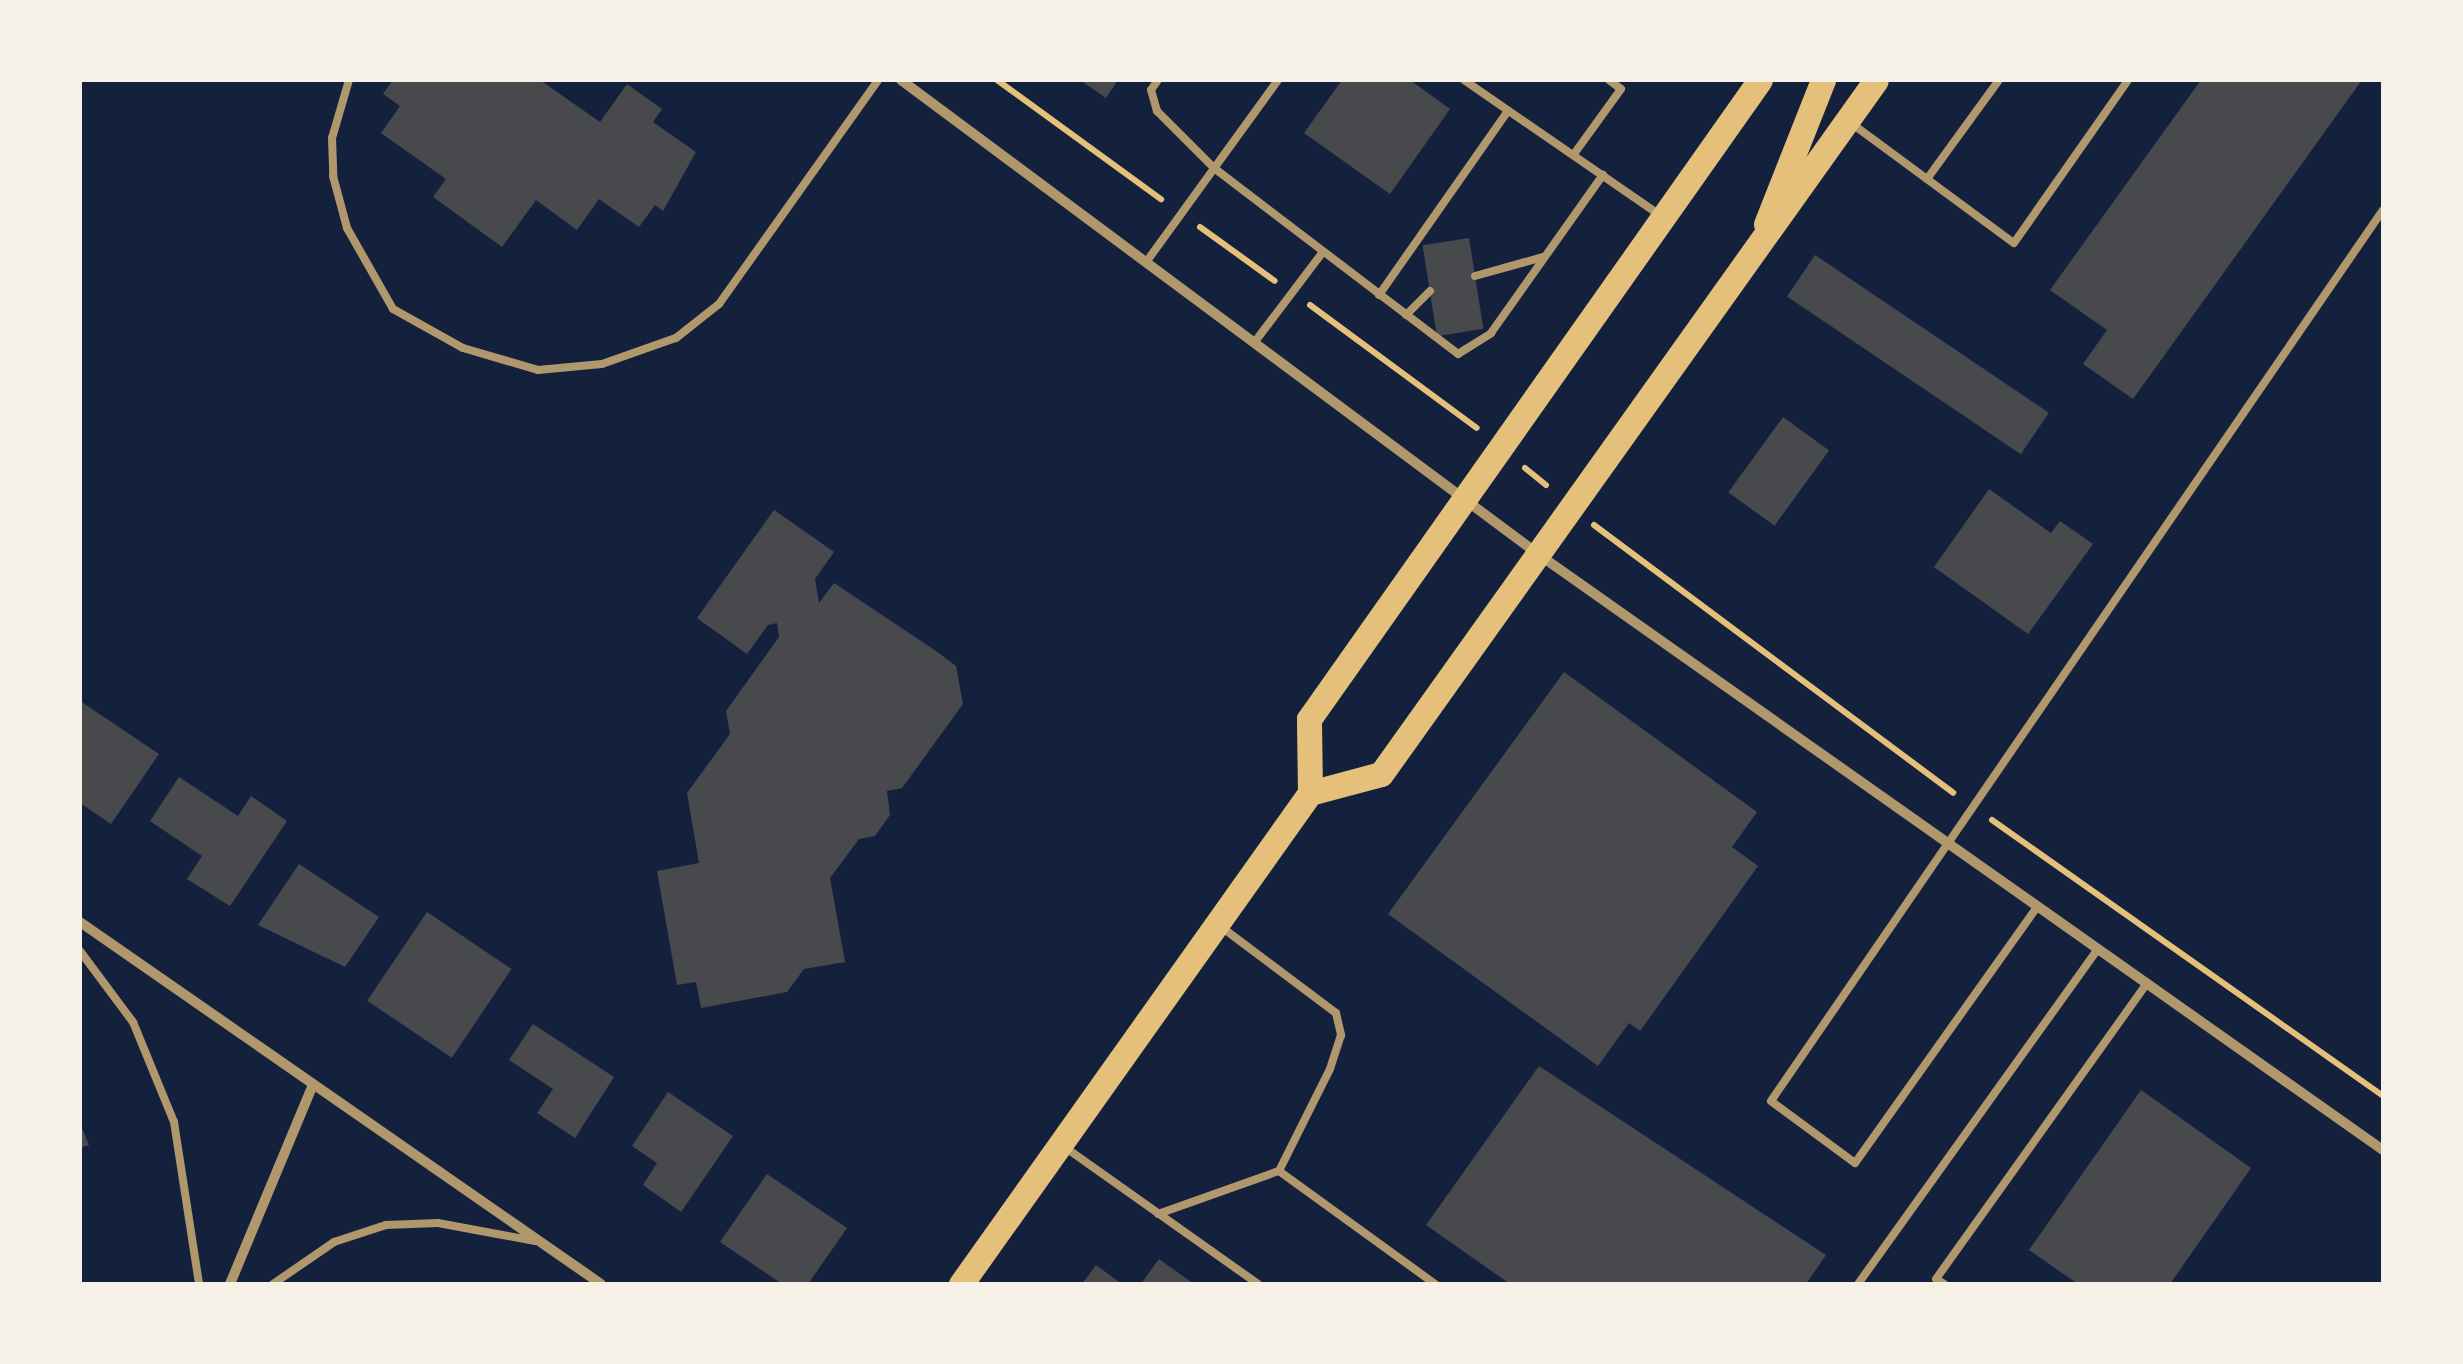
<!DOCTYPE html>
<html>
<head>
<meta charset="utf-8">
<style>
  body { margin:0 }
  #map { position:relative; width:2463px; height:1364px; overflow:hidden; background:#14213d; font-family:Overpass,sans-serif }
  div>[style] { position:absolute }
  .building>* { inset:0; background:#48494c; transform-origin:0 0 }
  .path>* { height:6px; margin:-3px; padding:0 3px; transform-origin:3px; border-radius:3px; background:#e5c07b }
  .service>* { height:8px; margin:-4px; padding:0 4px; transform-origin:4px; border-radius:4px; background:#b1986c }
  .minor>* { height:10px; margin:-5px; padding:0 5px; transform-origin:5px; border-radius:5px; background:#b1986c }
  .primary>* { height:25px; margin:-12.5px; padding:0 12.5px; transform-origin:12.5px; border-radius:12.5px; background:#e5c07b }
  span { translate:-50% -50%; white-space:nowrap; text-align:center; line-height:1.15; -webkit-text-stroke:8px #f6f1e7; paint-order:stroke }
  .frame { position:absolute; inset:0; border:82px solid #f6f1e7; pointer-events:none }
</style>
</head>
<body>
<div id="map">
  <div class="building">
    <i style="clip-path:polygon(393px 80px,540px 80px,600px 122px,627px 84px,662px 109px,653px 122px,696px 152px,663px 211px,655px 205px,639px 227px,599px 199px,577px 230px,536px 200px,502px 247px,433px 197px,446px 179px,381px 133px,400px 106px,383px 94px)"></i>
    <i style="clip-path:polygon(1080px 80px,1118px 80px,1106px 98px)"></i>
    <i style="clip-path:polygon(1342px 80px,1410px 80px,1450px 109px,1390px 194px,1304px 133px)"></i>
    <i style="clip-path:polygon(2201px 80px,2362px 80px,2133px 399px,2083px 364px,2107px 330px,2050px 290px)"></i>
    <i style="left:1469px;top:238px;width:92px;height:47px;rotate:81deg"></i>
    <i style="left:1815px;top:255px;width:282px;height:50px;rotate:34deg"></i>
    <i style="left:1783px;top:417px;width:57px;height:93px;rotate:36deg"></i>
    <i style="clip-path:polygon(1989px 489px,2051px 533px,2060px 521px,2093px 544px,2028px 634px,1934px 567px)"></i>
    <i style="clip-path:polygon(774px 510px,834px 552px,815px 579px,819px 603px,834px 583px,936px 651px,956px 666px,963px 704px,902px 788px,887px 791px,890px 815px,875px 836px,859px 839px,830px 878px,845px 962px,804px 969px,787px 992px,701px 1008px,696px 982px,677px 985px,657px 871px,699px 863px,687px 793px,730px 734px,726px 711px,779px 637px,777px 623px,768px 625px,747px 654px,697px 618px)"></i>
    <i style="clip-path:polygon(1564px 672px,1757px 812px,1732px 847px,1758px 866px,1640px 1031px,1629px 1023px,1598px 1066px,1388px 914px)"></i>
    <i style="clip-path:polygon(80px 701px,159px 754px,111px 824px,80px 803px)"></i>
    <i style="clip-path:polygon(179px 777px,238px 816px,251px 796px,287px 821px,230px 906px,187px 879px,202px 856px,150px 821px)"></i>
    <i style="clip-path:polygon(299px 864px,379px 917px,345px 967px,258px 925px)"></i>
    <i style="left:427px;top:912px;width:102px;height:107px;rotate:34deg"></i>
    <i style="clip-path:polygon(533px 1024px,614px 1077px,575px 1138px,537px 1113px,553px 1089px,509px 1060px)"></i>
    <i style="clip-path:polygon(1539px 1066px,1826px 1255px,1806px 1284px,1510px 1284px,1426px 1225px)"></i>
    <i style="clip-path:polygon(2141px 1090px,2251px 1168px,2170px 1284px,2078px 1284px,2029px 1250px)"></i>
    <i style="clip-path:polygon(668px 1092px,733px 1136px,681px 1212px,643px 1185px,657px 1163px,632px 1146px)"></i>
    <i style="clip-path:polygon(80px 1123px,89px 1145px,80px 1148px)"></i>
    <i style="clip-path:polygon(767px 1174px,847px 1228px,808px 1284px,782px 1284px,720px 1242px)"></i>
    <i style="clip-path:polygon(1159px 1259px,1194px 1284px,1141px 1284px)"></i>
    <i style="clip-path:polygon(1096px 1265px,1122px 1284px,1082px 1284px)"></i>
  </div>
  <div class="path">
    <i style="left:997px;top:80px;width:203px;rotate:36deg"></i>
    <i style="left:1200px;top:227px;width:92px;rotate:35.8deg"></i>
    <i style="left:1310px;top:305px;width:207px;rotate:36.4deg"></i>
    <i style="left:1525px;top:468px;width:27px;rotate:39deg"></i>
    <i style="left:1594px;top:525px;width:448px;rotate:36.7deg"></i>
    <i style="left:1992px;top:820px;width:479px;rotate:35.2deg"></i>
  </div>
  <div class="service">
    <i style="left:349px;top:80px;width:60px;rotate:106.3deg"></i>
    <i style="left:332px;top:138px;width:38px;rotate:88deg"></i>
    <i style="left:333px;top:176px;width:54px;rotate:74.9deg"></i>
    <i style="left:347px;top:228px;width:93px;rotate:60.4deg"></i>
    <i style="left:393px;top:309px;width:80px;rotate:29.1deg"></i>
    <i style="left:463px;top:348px;width:78px;rotate:16.3deg"></i>
    <i style="left:538px;top:370px;width:64px;rotate:-5.4deg"></i>
    <i style="left:602px;top:364px;width:78px;rotate:-19.4deg"></i>
    <i style="left:676px;top:338px;width:55px;rotate:-38.3deg"></i>
    <i style="left:719px;top:304px;width:275px;rotate:-54.6deg"></i>
    <i style="left:1158px;top:80px;width:12px;rotate:125deg"></i>
    <i style="left:1151px;top:90px;width:22px;rotate:74deg"></i>
    <i style="left:1157px;top:111px;width:81px;rotate:45deg"></i>
    <i style="left:1214px;top:168px;width:307px;rotate:37.3deg"></i>
    <i style="left:1458px;top:354px;width:39px;rotate:-32deg"></i>
    <i style="left:1491px;top:333px;width:194px;rotate:-54.7deg"></i>
    <i style="left:1464px;top:80px;width:238px;rotate:34.6deg"></i>
    <i style="left:1851px;top:123px;width:202px;rotate:36.4deg"></i>
    <i style="left:2014px;top:243px;width:199px;rotate:-55deg"></i>
    <i style="left:1574px;top:154px;width:80px;rotate:-54.1deg"></i>
    <i style="left:1621px;top:89px;width:15px;rotate:-143deg"></i>
    <i style="left:1927px;top:179px;width:122px;rotate:-54deg"></i>
    <i style="left:1147px;top:261px;width:223px;rotate:-54.1deg"></i>
    <i style="left:1475px;top:276px;width:71px;rotate:-15.6deg"></i>
    <i style="left:1379px;top:295px;width:225px;rotate:-55deg"></i>
    <i style="left:1406px;top:315px;width:34px;rotate:-45deg"></i>
    <i style="left:1254px;top:343px;width:113px;rotate:-52.9deg"></i>
    <i style="left:2037px;top:907px;width:314px;rotate:125.4deg"></i>
    <i style="left:1855px;top:1163px;width:104px;rotate:-143.6deg"></i>
    <i style="left:1771px;top:1101px;width:1081px;rotate:-55.52deg"></i>
    <i style="left:1220px;top:926px;width:145px;rotate:36.9deg"></i>
    <i style="left:1336px;top:1013px;width:23px;rotate:77deg"></i>
    <i style="left:1341px;top:1035px;width:36px;rotate:108deg"></i>
    <i style="left:1330px;top:1069px;width:114px;rotate:116.6deg"></i>
    <i style="left:80px;top:951px;width:89px;rotate:53.3deg"></i>
    <i style="left:133px;top:1022px;width:108px;rotate:67.7deg"></i>
    <i style="left:174px;top:1122px;width:164px;rotate:81.2deg"></i>
    <i style="left:1066px;top:1148px;width:235px;rotate:35.3deg"></i>
    <i style="left:1158px;top:1214px;width:128px;rotate:-19.6deg"></i>
    <i style="left:1279px;top:1171px;width:193px;rotate:35.9deg"></i>
    <i style="left:273px;top:1284px;width:74px;rotate:-34.5deg"></i>
    <i style="left:334px;top:1242px;width:55px;rotate:-18.1deg"></i>
    <i style="left:386px;top:1225px;width:52px;rotate:-2.2deg"></i>
    <i style="left:438px;top:1223px;width:99px;rotate:10.5deg"></i>
    <i style="left:1858px;top:1284px;width:411px;rotate:-54.4deg"></i>
    <i style="left:1944px;top:1284px;width:9px;rotate:-148deg"></i>
    <i style="left:1936px;top:1279px;width:364px;rotate:-54.5deg"></i>
  </div>
  <div class="minor">
    <i style="left:901px;top:80px;width:794px;rotate:36.65deg"></i>
    <i style="left:1538px;top:554px;width:1034px;rotate:35.2deg"></i>
    <i style="left:80px;top:922px;width:634px;rotate:34.79deg"></i>
    <i style="left:230px;top:1284px;width:216px;rotate:-67.4deg"></i>
  </div>
  <div class="primary">
    <i style="left:1766px;top:224px;width:155px;rotate:-68.4deg"></i>
    <i style="left:1310px;top:793px;width:73px;rotate:-15deg"></i>
    <i style="left:1381px;top:774px;width:852px;rotate:-54.5deg"></i>
    <i style="left:961px;top:1284px;width:602px;rotate:-54.6deg"></i>
    <i style="left:1310px;top:793px;width:74px;rotate:-90.8deg"></i>
    <i style="left:1309px;top:719px;width:782px;rotate:-54.79deg"></i>
  </div>
  <div class="frame"></div>
</div>
</body>
</html>
